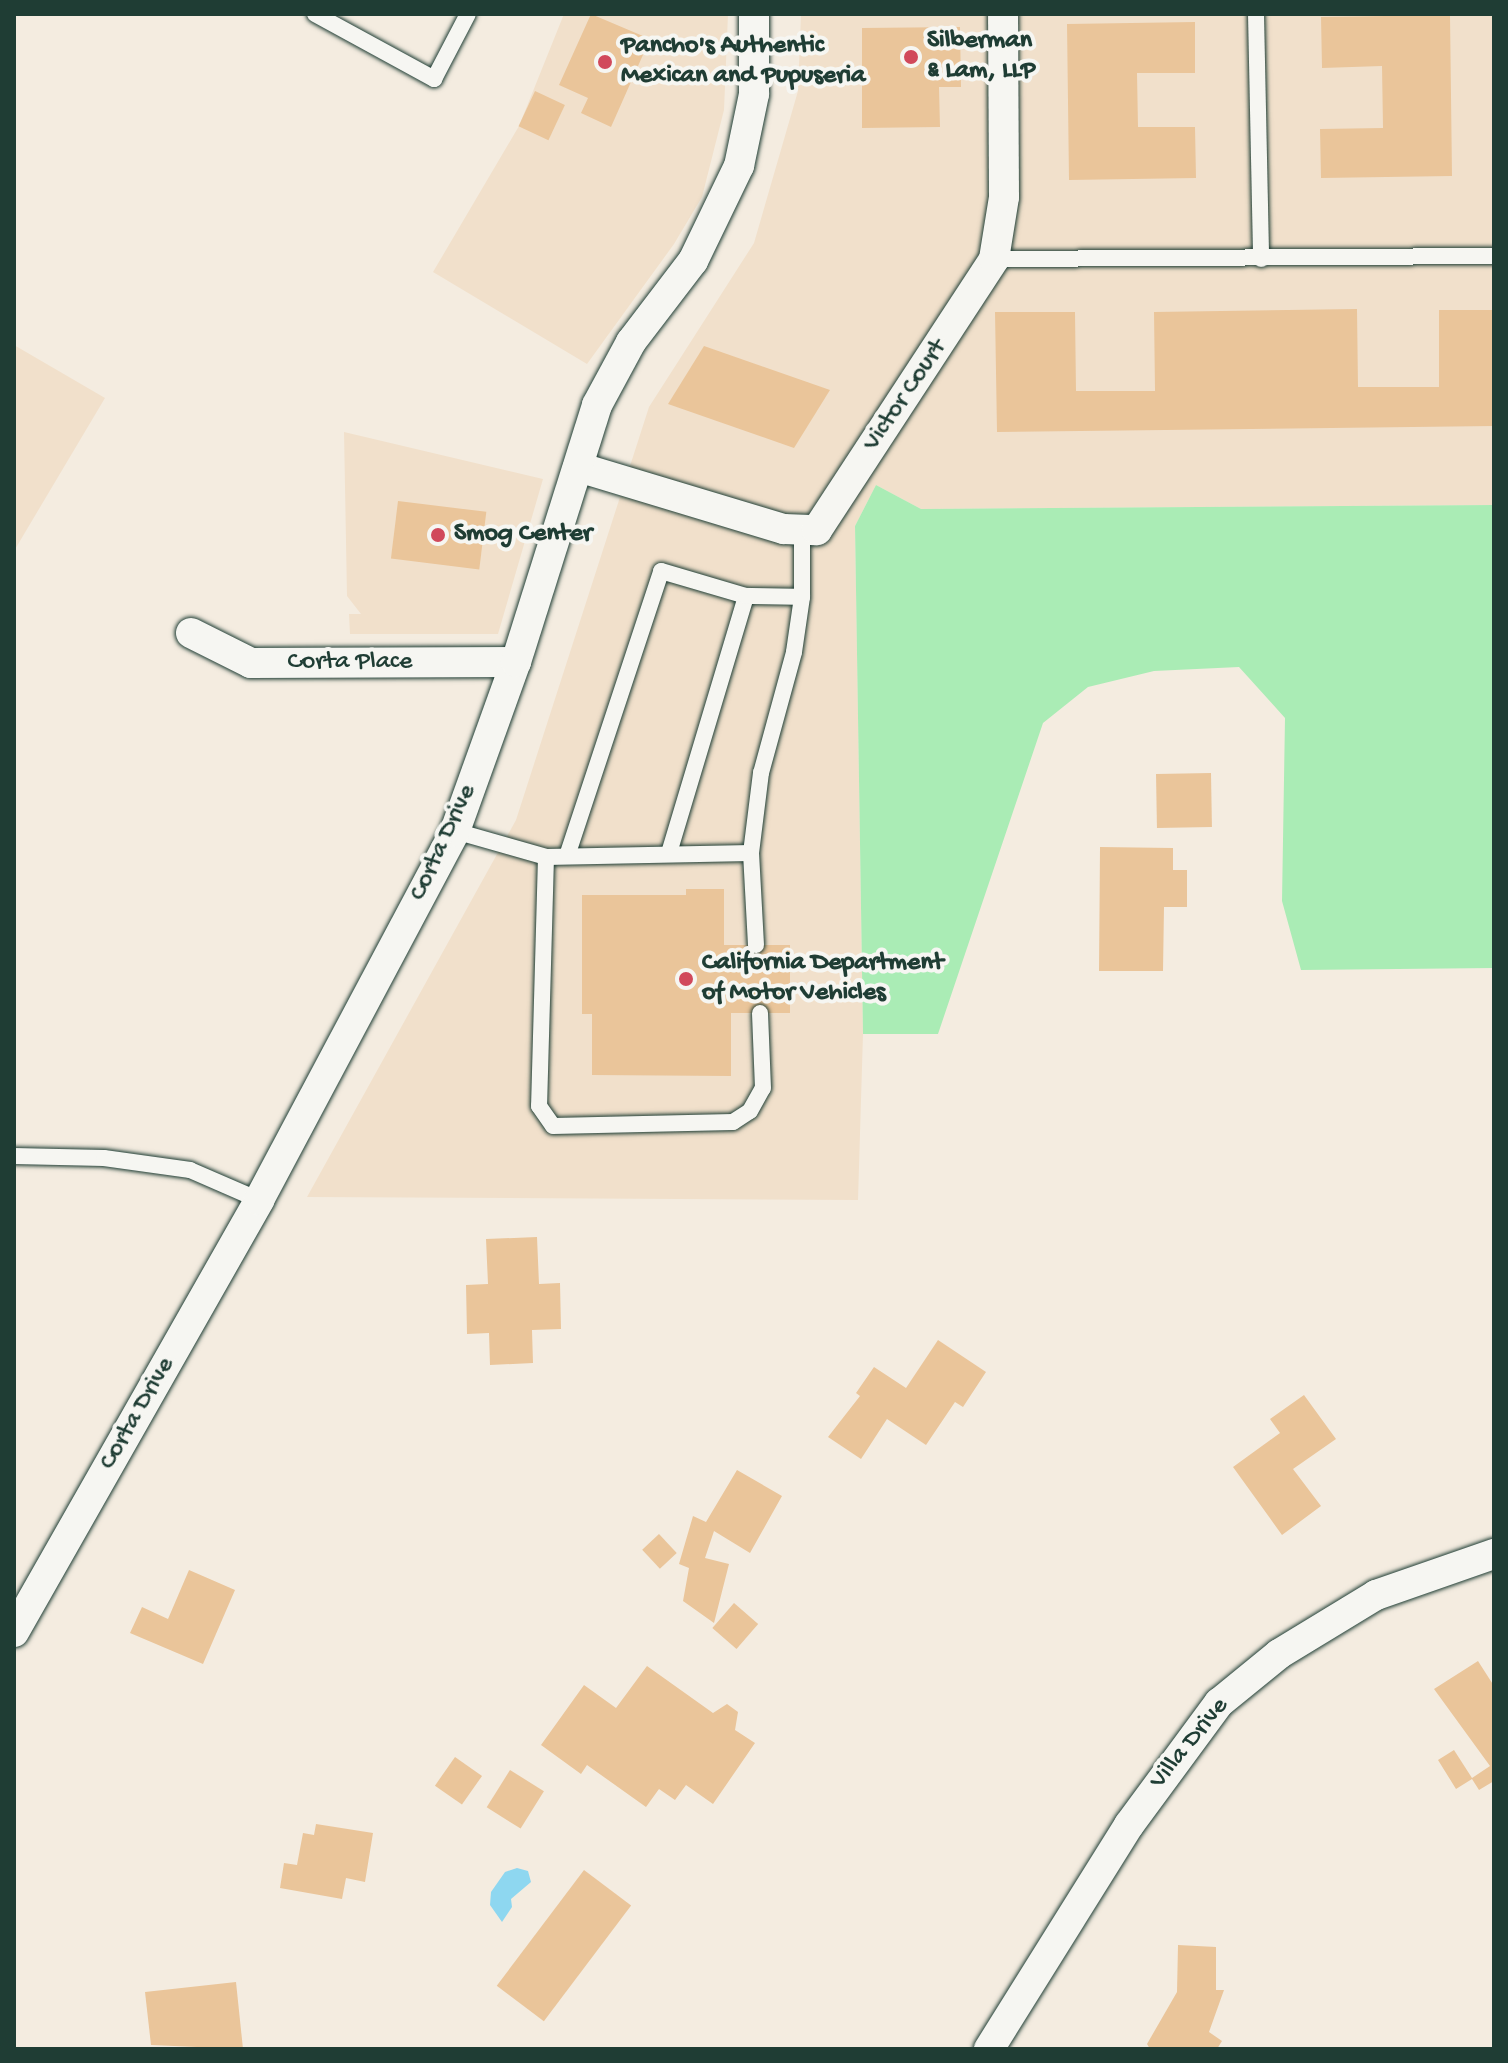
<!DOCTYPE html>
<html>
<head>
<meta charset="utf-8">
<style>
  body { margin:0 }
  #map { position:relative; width:1508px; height:2063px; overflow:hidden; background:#f4ece0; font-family:"Gochi Hand",sans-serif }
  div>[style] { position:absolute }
  .built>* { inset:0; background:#f1e0cb }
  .green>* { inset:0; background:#aaecb5 }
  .water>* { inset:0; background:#8ed7f0 }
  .building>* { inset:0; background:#eac59a; transform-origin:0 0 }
  .roads { filter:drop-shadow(0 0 2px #1f3d34) drop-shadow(0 0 2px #1f3d34) }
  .lane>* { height:16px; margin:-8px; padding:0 8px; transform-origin:8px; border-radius:8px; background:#f6f6f2 }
  .street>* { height:30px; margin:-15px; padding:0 15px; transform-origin:15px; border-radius:15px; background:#f6f6f2 }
  .dots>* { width:22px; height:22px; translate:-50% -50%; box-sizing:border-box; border:4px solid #f6f6f2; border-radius:50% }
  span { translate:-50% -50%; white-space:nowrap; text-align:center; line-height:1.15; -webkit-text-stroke:8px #f6f6f2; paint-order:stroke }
  .poi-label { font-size:26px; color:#1f3d34; font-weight:700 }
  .left { translate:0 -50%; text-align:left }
  .street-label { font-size:26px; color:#1f3d34 }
  .frame { position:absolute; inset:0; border:16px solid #1f3d34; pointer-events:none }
</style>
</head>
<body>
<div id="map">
  <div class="built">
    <i style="clip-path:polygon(564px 14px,728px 14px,724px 110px,702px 197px,674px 244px,587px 364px,433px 272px,519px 126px)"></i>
    <i style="clip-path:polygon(801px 14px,1494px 14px,1494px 505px,921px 509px,876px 485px,855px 526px,863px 1034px,858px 1200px,307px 1197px,516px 820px,649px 407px,754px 243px,798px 91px)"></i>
    <i style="clip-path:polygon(14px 345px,105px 398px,14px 551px)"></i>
    <i style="clip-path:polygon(344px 432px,543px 479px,498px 634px,350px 634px,349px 614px,361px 614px,347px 596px)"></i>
  </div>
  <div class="green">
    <i style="clip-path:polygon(876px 485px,921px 509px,1494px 505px,1494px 968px,1301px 970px,1282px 901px,1285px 718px,1239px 667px,1154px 671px,1088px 687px,1043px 723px,938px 1034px,863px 1034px,855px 526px)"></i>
  </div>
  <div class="water">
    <i style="clip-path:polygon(517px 1868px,528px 1871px,531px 1882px,511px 1899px,512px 1907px,502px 1922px,490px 1905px,491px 1892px,505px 1872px)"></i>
  </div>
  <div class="building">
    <i style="clip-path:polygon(591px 14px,650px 39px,611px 127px,581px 113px,588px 98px,559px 85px)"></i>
    <i style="clip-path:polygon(1450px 15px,1452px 176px,1321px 178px,1320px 129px,1383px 128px,1382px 66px,1322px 68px,1321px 17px)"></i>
    <i style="clip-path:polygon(1195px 22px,1195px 73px,1137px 73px,1138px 127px,1195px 127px,1196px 178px,1069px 180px,1067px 24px)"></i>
    <i style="clip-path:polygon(960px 27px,961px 87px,939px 87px,940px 127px,862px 128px,862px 28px)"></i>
    <i style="left:535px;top:91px;width:33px;height:39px;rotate:25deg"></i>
    <i style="clip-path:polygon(1357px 309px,1358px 387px,1439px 387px,1439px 310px,1494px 310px,1494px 426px,997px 432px,995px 312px,1075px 312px,1076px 391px,1155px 391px,1154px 312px)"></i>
    <i style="clip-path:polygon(704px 346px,830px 390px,794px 448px,668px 404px)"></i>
    <i style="left:398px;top:501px;width:89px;height:58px;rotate:7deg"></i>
    <i style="left:1211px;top:773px;width:54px;height:55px;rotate:89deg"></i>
    <i style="clip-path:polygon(1100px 847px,1173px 848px,1173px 870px,1187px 870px,1187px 907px,1164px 907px,1163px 971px,1099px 971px)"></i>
    <i style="clip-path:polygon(686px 889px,724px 889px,724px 945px,790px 945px,790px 1013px,731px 1013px,731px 1076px,592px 1075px,592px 1014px,582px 1014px,582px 895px,686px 895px)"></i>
    <i style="clip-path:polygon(537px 1237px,539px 1284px,560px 1283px,561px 1329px,532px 1330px,533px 1363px,490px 1365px,489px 1333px,467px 1334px,466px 1285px,488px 1284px,486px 1239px)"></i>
    <i style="clip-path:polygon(938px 1340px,986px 1372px,963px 1407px,955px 1402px,926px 1445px,887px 1419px,861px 1459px,828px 1437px,860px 1396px,856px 1393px,874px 1367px,906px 1388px)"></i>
    <i style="clip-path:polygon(1304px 1395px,1336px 1439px,1293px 1469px,1321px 1506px,1282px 1535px,1233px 1467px,1280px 1433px,1270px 1419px)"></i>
    <i style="clip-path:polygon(737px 1470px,782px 1496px,750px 1553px,714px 1531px,705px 1558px,729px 1564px,714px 1623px,683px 1601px,689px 1568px,679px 1564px,693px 1516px,706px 1522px)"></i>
    <i style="left:659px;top:1534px;width:26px;height:23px;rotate:47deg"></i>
    <i style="clip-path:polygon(189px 1570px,235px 1590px,203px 1664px,130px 1633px,142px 1607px,168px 1619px)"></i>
    <i style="left:734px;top:1603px;width:32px;height:33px;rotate:41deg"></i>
    <i style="clip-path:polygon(1478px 1661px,1494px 1686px,1494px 1781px,1479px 1790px,1472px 1779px,1456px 1789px,1438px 1760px,1454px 1750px,1472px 1778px,1490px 1766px,1434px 1689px)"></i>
    <i style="clip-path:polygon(647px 1666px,713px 1713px,727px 1704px,738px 1712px,735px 1730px,755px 1743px,713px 1804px,686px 1785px,675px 1800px,659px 1789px,646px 1807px,587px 1765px,581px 1774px,541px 1745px,584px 1685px,616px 1708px)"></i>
    <i style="left:455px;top:1757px;width:33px;height:35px;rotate:35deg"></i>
    <i style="left:510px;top:1770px;width:40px;height:44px;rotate:32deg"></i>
    <i style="clip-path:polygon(316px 1824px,373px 1833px,365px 1882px,346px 1878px,342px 1899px,280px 1888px,284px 1863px,297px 1865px,303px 1833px,314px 1835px)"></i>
    <i style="left:584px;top:1870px;width:59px;height:145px;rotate:37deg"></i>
    <i style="clip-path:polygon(1178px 1945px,1216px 1947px,1216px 1990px,1224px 1990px,1209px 2032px,1222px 2041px,1217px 2049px,1150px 2049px,1147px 2044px,1177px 1992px)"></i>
    <i style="clip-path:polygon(236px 1982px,243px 2049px,151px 2045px,145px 1992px)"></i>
  </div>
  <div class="roads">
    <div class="lane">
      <i style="left:315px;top:14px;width:136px;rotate:28.6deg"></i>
      <i style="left:434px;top:79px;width:73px;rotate:-62.4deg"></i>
      <i style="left:1256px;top:14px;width:245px;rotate:88.8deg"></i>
      <i style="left:994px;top:259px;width:500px;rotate:-0.34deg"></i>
      <i style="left:455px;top:831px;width:95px;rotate:15.9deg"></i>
      <i style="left:546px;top:857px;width:205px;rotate:-1.1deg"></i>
      <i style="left:669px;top:853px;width:268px;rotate:-73.3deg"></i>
      <i style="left:567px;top:856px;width:300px;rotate:-71.7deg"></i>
      <i style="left:661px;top:571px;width:89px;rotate:16.4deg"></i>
      <i style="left:746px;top:596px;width:56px;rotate:1deg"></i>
      <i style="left:546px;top:857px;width:249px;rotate:91.6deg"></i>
      <i style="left:539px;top:1106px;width:24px;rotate:55deg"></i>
      <i style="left:553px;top:1126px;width:180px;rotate:-1.3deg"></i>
      <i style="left:733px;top:1122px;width:20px;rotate:-33deg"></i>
      <i style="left:750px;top:1111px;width:26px;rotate:-61deg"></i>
      <i style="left:763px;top:1088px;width:75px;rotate:-92.3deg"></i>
      <i style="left:756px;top:945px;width:92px;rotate:-93.1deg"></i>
      <i style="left:751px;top:853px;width:81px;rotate:-82.9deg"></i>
      <i style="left:761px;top:773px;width:125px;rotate:-74.7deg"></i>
      <i style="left:794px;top:652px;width:56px;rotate:-81.7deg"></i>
      <i style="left:802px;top:597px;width:68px;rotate:-90deg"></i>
      <i style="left:14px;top:1156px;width:90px;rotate:1.3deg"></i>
      <i style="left:104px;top:1158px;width:87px;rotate:7.9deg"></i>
      <i style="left:190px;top:1170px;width:75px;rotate:23.5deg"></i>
    </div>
    <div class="street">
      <i style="left:578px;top:467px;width:215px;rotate:16.8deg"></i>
      <i style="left:784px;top:529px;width:33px;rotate:2deg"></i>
      <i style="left:817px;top:530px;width:324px;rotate:-56.8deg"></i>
      <i style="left:994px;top:259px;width:63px;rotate:-80.8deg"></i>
      <i style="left:1004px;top:197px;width:183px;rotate:-90.3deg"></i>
      <i style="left:191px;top:633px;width:67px;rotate:26.6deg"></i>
      <i style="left:251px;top:663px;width:265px;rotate:-0.2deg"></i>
      <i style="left:14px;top:1632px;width:497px;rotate:-60.4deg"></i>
      <i style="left:259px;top:1200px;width:418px;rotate:-62deg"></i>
      <i style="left:455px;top:831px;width:180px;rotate:-70.2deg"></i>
      <i style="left:516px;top:662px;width:269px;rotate:-72.5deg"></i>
      <i style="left:597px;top:405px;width:72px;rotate:-61.6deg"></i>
      <i style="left:631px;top:342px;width:102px;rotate:-52.6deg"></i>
      <i style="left:693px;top:261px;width:106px;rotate:-64.2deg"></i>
      <i style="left:739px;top:166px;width:74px;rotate:-78.2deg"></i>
      <i style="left:754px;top:94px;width:80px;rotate:-90deg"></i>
      <i style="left:989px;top:2049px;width:264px;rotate:-58deg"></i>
      <i style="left:1129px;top:1825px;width:152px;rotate:-53.6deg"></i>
      <i style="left:1219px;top:1703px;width:77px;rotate:-39.2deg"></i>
      <i style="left:1279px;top:1654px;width:114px;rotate:-31.3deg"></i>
      <i style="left:1376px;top:1595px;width:125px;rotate:-19.2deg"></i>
    </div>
  </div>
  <div class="dots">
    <i style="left:911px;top:57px;background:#d1495b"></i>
    <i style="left:605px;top:62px;background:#d1495b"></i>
    <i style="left:438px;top:535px;background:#d1495b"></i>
    <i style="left:686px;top:979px;background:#d1495b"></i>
  </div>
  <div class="poi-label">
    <span class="left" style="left:927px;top:57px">Silberman<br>&amp; Lam, LLP</span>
    <span class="left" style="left:621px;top:62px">Pancho's Authentic<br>Mexican and Pupuseria</span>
    <span class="left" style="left:454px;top:535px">Smog Center</span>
    <span class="left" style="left:702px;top:979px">California Department<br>of Motor Vehicles</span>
  </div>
  <div class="street-label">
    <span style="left:906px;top:396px;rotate:-56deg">Victor Court</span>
    <span style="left:350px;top:663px">Corta Place</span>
    <span style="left:444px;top:843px;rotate:-65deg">Corta Drive</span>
    <span style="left:138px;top:1414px;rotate:-60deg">Corta Drive</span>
    <span style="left:1190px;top:1744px;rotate:-51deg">Villa Drive</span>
  </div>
  <div class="frame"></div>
</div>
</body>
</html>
